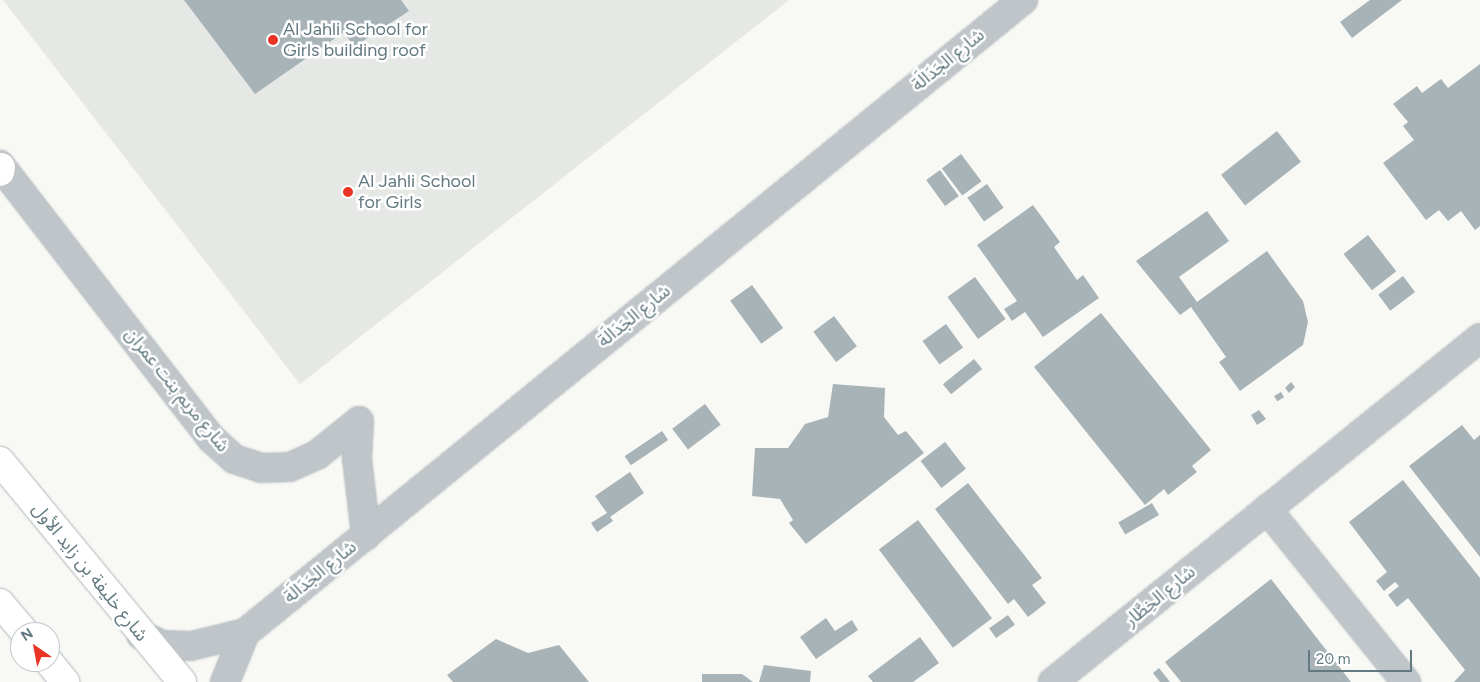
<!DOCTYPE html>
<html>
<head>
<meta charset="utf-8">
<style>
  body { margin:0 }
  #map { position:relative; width:1480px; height:682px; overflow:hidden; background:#f8f8f5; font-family:Figtree,"Noto Sans Arabic",sans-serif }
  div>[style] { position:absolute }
  .built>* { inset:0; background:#e6e8e6 }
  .building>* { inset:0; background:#a8b3b7; transform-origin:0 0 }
  .roads { filter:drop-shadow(0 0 1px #b0b8bb) drop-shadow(0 0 1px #b0b8bb) }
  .minor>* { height:28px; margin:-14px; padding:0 14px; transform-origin:14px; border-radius:14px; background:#bfc5c8 }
  .major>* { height:28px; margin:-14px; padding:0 14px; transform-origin:14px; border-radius:14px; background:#fff }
  .dots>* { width:14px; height:14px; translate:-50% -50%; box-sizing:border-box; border:2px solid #fff; border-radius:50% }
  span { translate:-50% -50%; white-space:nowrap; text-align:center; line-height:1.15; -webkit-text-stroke:5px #fff; paint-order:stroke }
  .poi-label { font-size:18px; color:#627981 }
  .left { translate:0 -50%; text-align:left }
  .street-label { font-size:18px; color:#627981 }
  .north { position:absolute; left:10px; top:622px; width:50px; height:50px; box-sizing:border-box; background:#fff; border:1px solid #c0c9cd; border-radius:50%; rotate:327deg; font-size:14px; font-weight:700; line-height:20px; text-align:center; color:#627981 }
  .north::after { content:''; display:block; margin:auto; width:18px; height:22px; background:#ea3323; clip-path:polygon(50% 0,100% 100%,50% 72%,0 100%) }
  .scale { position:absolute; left:1308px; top:650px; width:104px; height:22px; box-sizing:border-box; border:2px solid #627981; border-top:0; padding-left:6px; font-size:15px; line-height:18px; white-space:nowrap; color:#627981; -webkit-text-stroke:4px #fff; paint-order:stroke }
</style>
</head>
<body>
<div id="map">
  <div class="built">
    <i style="clip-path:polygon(3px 0,789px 0,300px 384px)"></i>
  </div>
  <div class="building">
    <i style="clip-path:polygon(184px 0,401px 0,409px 11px,354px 47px,344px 32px,255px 94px)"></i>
    <i style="clip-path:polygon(1370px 0,1402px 0,1352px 38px,1340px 22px)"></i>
    <i style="clip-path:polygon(1480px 64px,1480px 226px,1475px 230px,1461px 211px,1448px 221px,1439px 210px,1426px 220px,1383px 163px,1414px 140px,1403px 126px,1408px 122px,1393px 104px,1417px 86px,1422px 93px,1441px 79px,1448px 88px)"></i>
    <i style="left:1277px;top:131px;width:39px;height:71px;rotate:52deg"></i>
    <i style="left:961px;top:154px;width:34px;height:24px;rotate:53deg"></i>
    <i style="left:940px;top:170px;width:32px;height:17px;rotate:54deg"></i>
    <i style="left:987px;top:184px;width:29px;height:24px;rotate:55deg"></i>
    <i style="clip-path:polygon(1033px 205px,1060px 242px,1054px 247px,1077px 280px,1083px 275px,1099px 298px,1043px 337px,1025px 312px,1012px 321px,1004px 309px,1017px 301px,977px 245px)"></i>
    <i style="clip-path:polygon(1207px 211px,1229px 241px,1179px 277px,1197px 302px,1267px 251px,1303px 301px,1308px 322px,1303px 345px,1240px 391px,1219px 362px,1226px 357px,1191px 307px,1180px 315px,1136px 261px)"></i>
    <i style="left:1368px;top:235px;width:46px;height:31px;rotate:52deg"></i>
    <i style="left:1403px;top:276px;width:20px;height:31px;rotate:53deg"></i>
    <i style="left:975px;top:277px;width:52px;height:34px;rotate:54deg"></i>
    <i style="left:752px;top:285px;width:53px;height:27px;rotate:54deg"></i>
    <i style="clip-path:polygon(1101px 313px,1211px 450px,1192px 466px,1197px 472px,1168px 495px,1164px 489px,1145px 505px,1034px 367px)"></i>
    <i style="left:834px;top:316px;width:38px;height:26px;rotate:53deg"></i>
    <i style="left:946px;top:324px;width:29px;height:29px;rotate:54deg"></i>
    <i style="left:974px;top:359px;width:13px;height:40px;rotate:51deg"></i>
    <i style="clip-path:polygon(1291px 382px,1295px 387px,1289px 393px,1285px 388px)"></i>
    <i style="clip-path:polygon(833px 384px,885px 388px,884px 417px,898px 435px,906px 431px,924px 453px,806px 544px,789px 523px,793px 520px,780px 499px,752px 496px,755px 448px,788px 448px,805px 424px,828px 417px)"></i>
    <i style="left:1281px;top:392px;width:6px;height:8px;rotate:59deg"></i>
    <i style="left:705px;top:404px;width:26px;height:41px;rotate:53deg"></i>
    <i style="clip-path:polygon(1259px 410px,1266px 419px,1257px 425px,1251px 415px)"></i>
    <i style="clip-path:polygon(1462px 425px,1474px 440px,1480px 435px,1480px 557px,1409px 466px)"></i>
    <i style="left:662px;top:431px;width:11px;height:45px;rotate:56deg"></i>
    <i style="left:945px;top:442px;width:34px;height:31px;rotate:52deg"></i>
    <i style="clip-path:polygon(630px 472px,644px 493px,610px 517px,613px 521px,597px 532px,591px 523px,607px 513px,595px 496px)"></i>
    <i style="clip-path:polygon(1403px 480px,1480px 578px,1480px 682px,1454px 682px,1465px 670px,1408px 598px,1397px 607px,1388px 595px,1399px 586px,1395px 582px,1384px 591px,1376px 581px,1387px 572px,1349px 522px)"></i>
    <i style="clip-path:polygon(968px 483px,1042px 578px,1032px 585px,1046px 603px,1028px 617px,1014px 599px,1008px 604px,935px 509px)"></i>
    <i style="left:1152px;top:503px;width:14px;height:39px;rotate:60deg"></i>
    <i style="left:918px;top:520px;width:123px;height:49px;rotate:53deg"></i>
    <i style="clip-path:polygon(1271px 579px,1351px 682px,1181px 682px,1165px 662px)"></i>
    <i style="left:1008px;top:615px;width:12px;height:23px;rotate:55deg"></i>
    <i style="clip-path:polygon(826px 618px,835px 631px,852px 620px,858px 630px,816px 659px,800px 637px)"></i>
    <i style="clip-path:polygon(920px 637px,939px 663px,913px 682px,873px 682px,868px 676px)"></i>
    <i style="clip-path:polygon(496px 639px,528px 653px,559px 645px,589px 682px,453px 682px,447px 675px)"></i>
    <i style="clip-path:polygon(764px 665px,811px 671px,810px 682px,759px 682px)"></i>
    <i style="clip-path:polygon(1159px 668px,1170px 682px,1160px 682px,1153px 673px)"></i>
    <i style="clip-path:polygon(702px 674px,742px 674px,753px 682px,702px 682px)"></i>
  </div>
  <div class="roads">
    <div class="minor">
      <i style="left:0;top:165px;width:346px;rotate:52.3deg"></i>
      <i style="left:212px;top:439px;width:30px;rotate:42deg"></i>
      <i style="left:234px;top:459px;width:28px;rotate:18deg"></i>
      <i style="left:261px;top:468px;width:29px;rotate:-2deg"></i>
      <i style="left:290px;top:467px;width:30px;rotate:-24deg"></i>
      <i style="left:317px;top:455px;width:54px;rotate:-39deg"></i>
      <i style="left:359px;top:421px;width:38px;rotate:93deg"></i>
      <i style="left:357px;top:459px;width:77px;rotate:83.2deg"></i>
      <i style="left:1267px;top:509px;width:222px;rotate:51.2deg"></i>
      <i style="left:141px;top:635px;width:23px;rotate:25deg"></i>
      <i style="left:162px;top:645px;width:29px;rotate:2deg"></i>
      <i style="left:191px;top:646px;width:56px;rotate:-13.5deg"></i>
      <i style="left:245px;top:633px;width:1003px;rotate:-39.13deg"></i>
      <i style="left:225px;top:682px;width:53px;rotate:-67.8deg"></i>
      <i style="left:1053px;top:682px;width:548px;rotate:-38.86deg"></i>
    </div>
    <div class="major">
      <i style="left:0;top:172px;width:5px;rotate:-79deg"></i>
      <i style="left:0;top:461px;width:286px;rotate:50.5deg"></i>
      <i style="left:0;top:603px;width:38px;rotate:50deg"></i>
      <i style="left:49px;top:662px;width:26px;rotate:51deg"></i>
    </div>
  </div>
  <div class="dots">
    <i style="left:273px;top:40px;background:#ea3323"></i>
    <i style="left:348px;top:192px;background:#ea3323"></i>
  </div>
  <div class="poi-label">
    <span class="left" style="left:283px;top:40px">Al Jahli School for<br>Girls building roof</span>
    <span class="left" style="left:358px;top:192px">Al Jahli School<br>for Girls</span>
  </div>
  <div class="street-label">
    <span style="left:948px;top:60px;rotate:-39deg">شارع الجَدَالَة</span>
    <span style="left:634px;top:316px;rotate:-39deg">شارع الجَدَالَة</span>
    <span style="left:177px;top:390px;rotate:51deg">شارع مريم بنت عمران</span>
    <span style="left:90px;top:572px;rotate:51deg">شارع خليفة بن زايد الأول</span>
    <span style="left:320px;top:572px;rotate:-39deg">شارع الجَدَالَة</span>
    <span style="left:1160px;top:596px;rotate:-39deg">شارع الخِطَّار</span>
  </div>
  <div class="north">N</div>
  <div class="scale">20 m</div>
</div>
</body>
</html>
